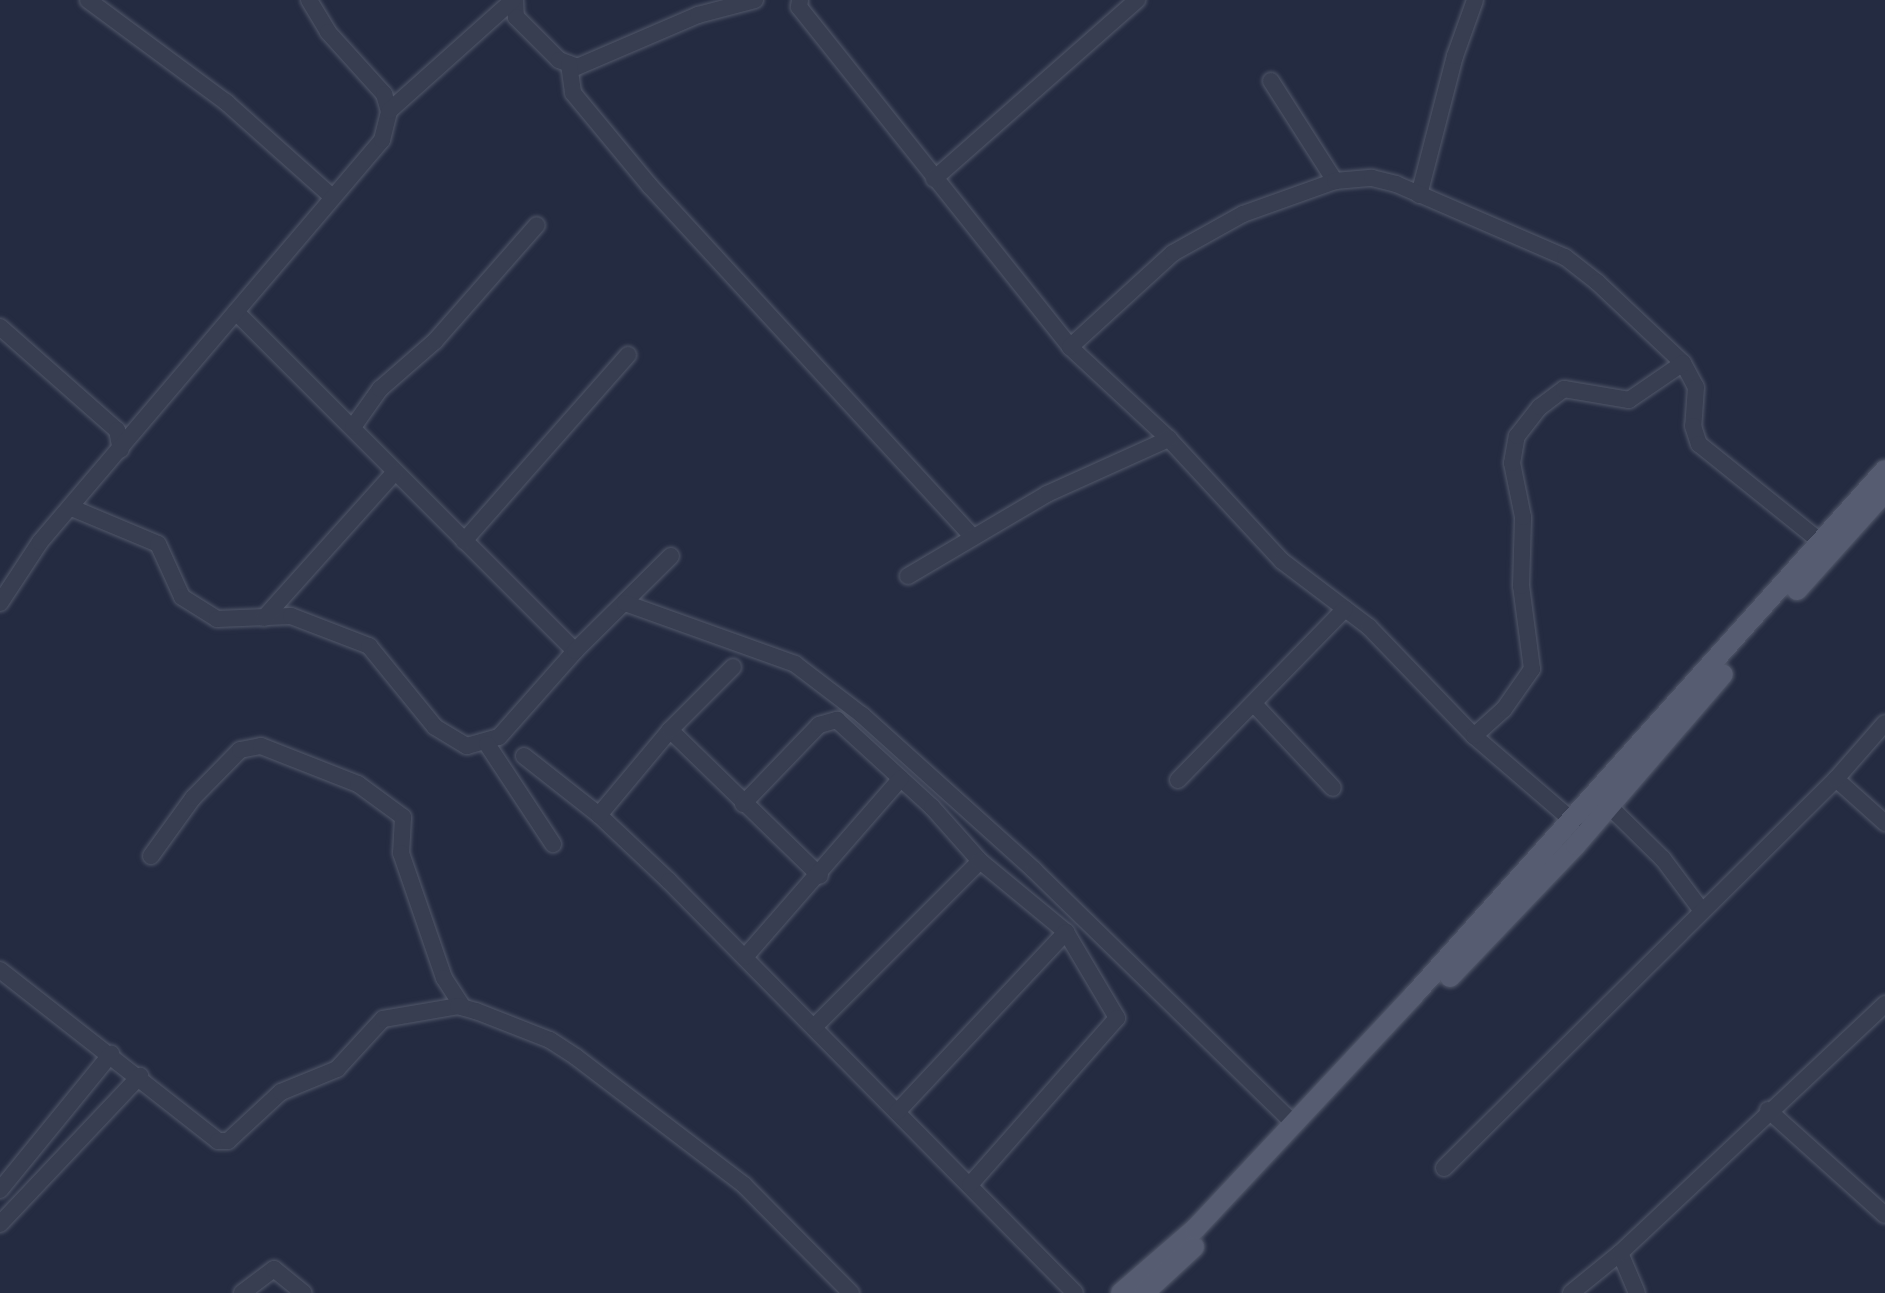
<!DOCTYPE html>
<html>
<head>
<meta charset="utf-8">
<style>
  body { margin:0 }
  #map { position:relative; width:1885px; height:1293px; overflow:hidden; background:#242b41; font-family:Helvetica,sans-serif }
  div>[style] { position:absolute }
  .roads { filter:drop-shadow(0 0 2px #53596b) drop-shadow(0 0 2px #53596b) }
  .minor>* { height:16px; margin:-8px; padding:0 8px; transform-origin:8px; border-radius:8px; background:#383e51 }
  .major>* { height:20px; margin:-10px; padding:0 10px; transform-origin:10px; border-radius:10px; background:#565c71 }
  span { translate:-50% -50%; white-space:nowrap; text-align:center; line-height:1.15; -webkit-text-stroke:6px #1d2336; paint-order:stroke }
</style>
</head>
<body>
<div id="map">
  <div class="roads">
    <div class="minor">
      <i style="left:88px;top:0;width:172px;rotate:36.5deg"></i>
      <i style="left:226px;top:102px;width:140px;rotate:41.8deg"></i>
      <i style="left:309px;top:0;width:37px;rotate:59deg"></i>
      <i style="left:328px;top:32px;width:84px;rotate:47.9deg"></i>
      <i style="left:384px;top:94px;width:18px;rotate:74deg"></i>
      <i style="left:515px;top:0;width:17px;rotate:87deg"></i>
      <i style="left:516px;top:17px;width:61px;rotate:45deg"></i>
      <i style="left:559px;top:60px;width:19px;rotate:21deg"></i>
      <i style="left:577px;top:67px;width:132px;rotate:-23.3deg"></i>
      <i style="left:698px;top:15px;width:59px;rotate:-14.7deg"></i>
      <i style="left:800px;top:0;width:7px;rotate:98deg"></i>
      <i style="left:799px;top:7px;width:435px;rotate:51.4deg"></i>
      <i style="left:1070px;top:347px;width:135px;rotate:42.9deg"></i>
      <i style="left:1169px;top:439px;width:166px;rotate:47.2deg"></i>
      <i style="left:1282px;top:561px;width:109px;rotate:37.2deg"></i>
      <i style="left:1369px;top:627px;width:151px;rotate:46.1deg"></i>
      <i style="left:1474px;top:736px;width:132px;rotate:40.7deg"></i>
      <i style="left:569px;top:64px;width:29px;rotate:82deg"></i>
      <i style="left:573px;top:93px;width:121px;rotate:50.4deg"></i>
      <i style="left:650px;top:186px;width:477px;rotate:47.4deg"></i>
      <i style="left:1271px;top:81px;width:119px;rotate:57.4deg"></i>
      <i style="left:934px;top:179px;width:271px;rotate:-41.4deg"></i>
      <i style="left:1419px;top:195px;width:144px;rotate:-75.5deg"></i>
      <i style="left:1455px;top:56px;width:59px;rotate:-70.3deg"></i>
      <i style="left:236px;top:312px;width:479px;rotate:45deg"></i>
      <i style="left:0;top:327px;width:156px;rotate:41.4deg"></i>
      <i style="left:117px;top:430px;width:20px;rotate:79deg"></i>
      <i style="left:1070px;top:347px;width:139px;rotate:-42.4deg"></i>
      <i style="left:1173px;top:253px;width:80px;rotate:-29.1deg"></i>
      <i style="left:1243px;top:214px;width:98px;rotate:-19.7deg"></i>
      <i style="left:1335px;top:181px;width:37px;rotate:-5deg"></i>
      <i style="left:1372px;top:178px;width:25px;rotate:14deg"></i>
      <i style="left:1396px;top:184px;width:184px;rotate:23.4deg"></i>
      <i style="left:1565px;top:257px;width:41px;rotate:38deg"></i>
      <i style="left:1597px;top:282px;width:118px;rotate:43.3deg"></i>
      <i style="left:1683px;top:363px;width:27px;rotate:62deg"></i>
      <i style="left:1696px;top:387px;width:39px;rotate:94deg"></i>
      <i style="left:1693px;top:426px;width:19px;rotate:72deg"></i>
      <i style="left:1699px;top:444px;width:156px;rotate:38.8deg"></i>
      <i style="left:353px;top:427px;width:47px;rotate:-54.6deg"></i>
      <i style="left:380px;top:389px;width:73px;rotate:-41.1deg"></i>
      <i style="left:435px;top:341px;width:154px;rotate:-48.7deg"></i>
      <i style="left:72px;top:508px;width:93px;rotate:22.7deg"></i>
      <i style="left:158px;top:544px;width:58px;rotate:65.6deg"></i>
      <i style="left:182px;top:597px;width:41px;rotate:32.2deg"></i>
      <i style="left:217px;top:619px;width:74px;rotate:-2.3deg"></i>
      <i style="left:291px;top:616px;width:84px;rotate:21deg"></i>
      <i style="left:369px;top:646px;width:104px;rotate:50.8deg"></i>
      <i style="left:435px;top:727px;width:37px;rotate:31deg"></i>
      <i style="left:467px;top:746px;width:33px;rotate:-16deg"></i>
      <i style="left:499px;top:737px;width:115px;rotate:-48.5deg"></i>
      <i style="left:575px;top:651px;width:135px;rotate:-44.7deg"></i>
      <i style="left:464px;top:541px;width:248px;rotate:-48.6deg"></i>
      <i style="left:908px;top:576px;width:161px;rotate:-30.5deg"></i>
      <i style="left:1047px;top:494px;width:134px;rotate:-24.3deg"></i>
      <i style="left:0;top:603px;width:73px;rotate:-56.7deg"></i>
      <i style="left:40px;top:542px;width:528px;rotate:-49.61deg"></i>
      <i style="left:382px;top:140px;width:30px;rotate:-76deg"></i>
      <i style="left:389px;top:111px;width:166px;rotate:-41.8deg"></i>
      <i style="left:625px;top:603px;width:181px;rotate:19.7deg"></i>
      <i style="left:795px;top:664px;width:84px;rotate:37.3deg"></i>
      <i style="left:862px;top:715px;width:232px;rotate:42deg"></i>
      <i style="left:1034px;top:870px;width:363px;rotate:44.3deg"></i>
      <i style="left:264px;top:618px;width:196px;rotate:-48.1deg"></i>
      <i style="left:1254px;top:704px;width:115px;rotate:46.8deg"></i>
      <i style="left:670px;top:730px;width:209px;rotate:44.2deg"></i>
      <i style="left:1474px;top:736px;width:40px;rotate:-42deg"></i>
      <i style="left:1504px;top:709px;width:49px;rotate:-55deg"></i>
      <i style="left:1532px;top:669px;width:84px;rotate:-97.5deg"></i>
      <i style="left:1521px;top:586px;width:69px;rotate:-88.3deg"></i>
      <i style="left:1523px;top:517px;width:55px;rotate:-101.5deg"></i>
      <i style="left:1512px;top:463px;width:27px;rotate:-80deg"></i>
      <i style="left:1517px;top:436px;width:37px;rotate:-52deg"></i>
      <i style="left:1540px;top:407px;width:30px;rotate:-37deg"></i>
      <i style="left:1564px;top:389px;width:66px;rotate:9.6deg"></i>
      <i style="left:1629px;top:400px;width:65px;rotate:-34.4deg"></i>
      <i style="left:487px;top:744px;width:120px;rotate:56.6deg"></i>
      <i style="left:524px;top:756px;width:95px;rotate:38.2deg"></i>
      <i style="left:599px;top:815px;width:96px;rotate:43.3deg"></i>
      <i style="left:669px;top:881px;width:578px;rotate:45.42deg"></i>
      <i style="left:1836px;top:779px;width:66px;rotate:41.9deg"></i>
      <i style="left:1178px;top:780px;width:239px;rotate:-45.7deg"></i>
      <i style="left:743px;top:804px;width:110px;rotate:-46.1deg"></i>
      <i style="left:819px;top:725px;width:19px;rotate:-16deg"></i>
      <i style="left:837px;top:720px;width:129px;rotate:42.5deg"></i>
      <i style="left:932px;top:807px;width:72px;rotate:48.4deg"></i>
      <i style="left:1609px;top:806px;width:76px;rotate:44.5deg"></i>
      <i style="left:1663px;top:859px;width:65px;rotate:53.1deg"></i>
      <i style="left:599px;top:815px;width:111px;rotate:-50.1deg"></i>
      <i style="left:670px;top:730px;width:89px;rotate:-45deg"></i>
      <i style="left:151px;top:856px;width:72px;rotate:-54.1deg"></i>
      <i style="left:193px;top:798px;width:67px;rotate:-45.6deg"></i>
      <i style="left:240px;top:750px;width:21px;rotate:-11deg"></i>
      <i style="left:261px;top:746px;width:104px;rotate:21.4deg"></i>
      <i style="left:358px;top:784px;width:56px;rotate:36.3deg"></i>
      <i style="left:403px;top:817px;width:36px;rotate:93deg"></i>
      <i style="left:401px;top:853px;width:132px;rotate:71deg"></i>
      <i style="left:444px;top:978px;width:35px;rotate:57deg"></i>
      <i style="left:745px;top:957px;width:237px;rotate:-48.9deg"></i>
      <i style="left:0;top:970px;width:277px;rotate:38.1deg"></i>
      <i style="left:218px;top:1141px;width:10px"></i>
      <i style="left:228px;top:1141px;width:72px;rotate:-42.8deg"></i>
      <i style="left:281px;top:1092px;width:61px;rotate:-22.3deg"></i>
      <i style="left:337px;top:1069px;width:68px;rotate:-47.4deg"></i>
      <i style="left:383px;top:1019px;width:76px;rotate:-9.8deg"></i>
      <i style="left:458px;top:1006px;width:19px;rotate:16deg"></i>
      <i style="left:476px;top:1011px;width:79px;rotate:21.4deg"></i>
      <i style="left:550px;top:1040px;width:31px;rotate:33deg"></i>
      <i style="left:576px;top:1057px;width:211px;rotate:37.3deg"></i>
      <i style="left:744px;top:1185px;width:152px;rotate:45.3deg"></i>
      <i style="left:814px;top:1027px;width:235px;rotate:-45deg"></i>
      <i style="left:980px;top:861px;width:112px;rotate:39.5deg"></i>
      <i style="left:1066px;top:932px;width:100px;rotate:59.3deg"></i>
      <i style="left:1117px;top:1018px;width:222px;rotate:131.4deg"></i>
      <i style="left:1768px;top:1110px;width:157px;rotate:41.9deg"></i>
      <i style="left:897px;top:1112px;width:247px;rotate:-46.8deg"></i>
      <i style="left:1444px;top:1168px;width:552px;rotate:-44.78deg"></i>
      <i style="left:1836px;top:779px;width:74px;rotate:-48.8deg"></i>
      <i style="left:0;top:1190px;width:176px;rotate:-50.8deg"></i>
      <i style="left:0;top:1224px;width:204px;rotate:-46.6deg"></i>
      <i style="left:1620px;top:1253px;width:43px;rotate:67deg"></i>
      <i style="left:242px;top:1293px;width:40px;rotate:-37deg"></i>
      <i style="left:274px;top:1269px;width:38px;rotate:39deg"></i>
      <i style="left:1571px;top:1293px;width:63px;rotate:-39.2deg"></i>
      <i style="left:1620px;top:1253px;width:364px;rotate:-43.2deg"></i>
    </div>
    <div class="major">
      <i style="left:1797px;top:590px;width:132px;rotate:-48.1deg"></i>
      <i style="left:1450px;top:977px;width:182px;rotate:-46.3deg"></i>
      <i style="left:1576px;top:845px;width:225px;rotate:-49.3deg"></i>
      <i style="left:1121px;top:1293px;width:98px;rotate:-40.9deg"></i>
      <i style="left:1195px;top:1229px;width:320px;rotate:-46.9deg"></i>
      <i style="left:1414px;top:995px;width:705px;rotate:-48.1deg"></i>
      <i style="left:1144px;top:1293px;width:68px;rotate:-42.6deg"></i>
    </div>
  </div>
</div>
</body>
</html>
